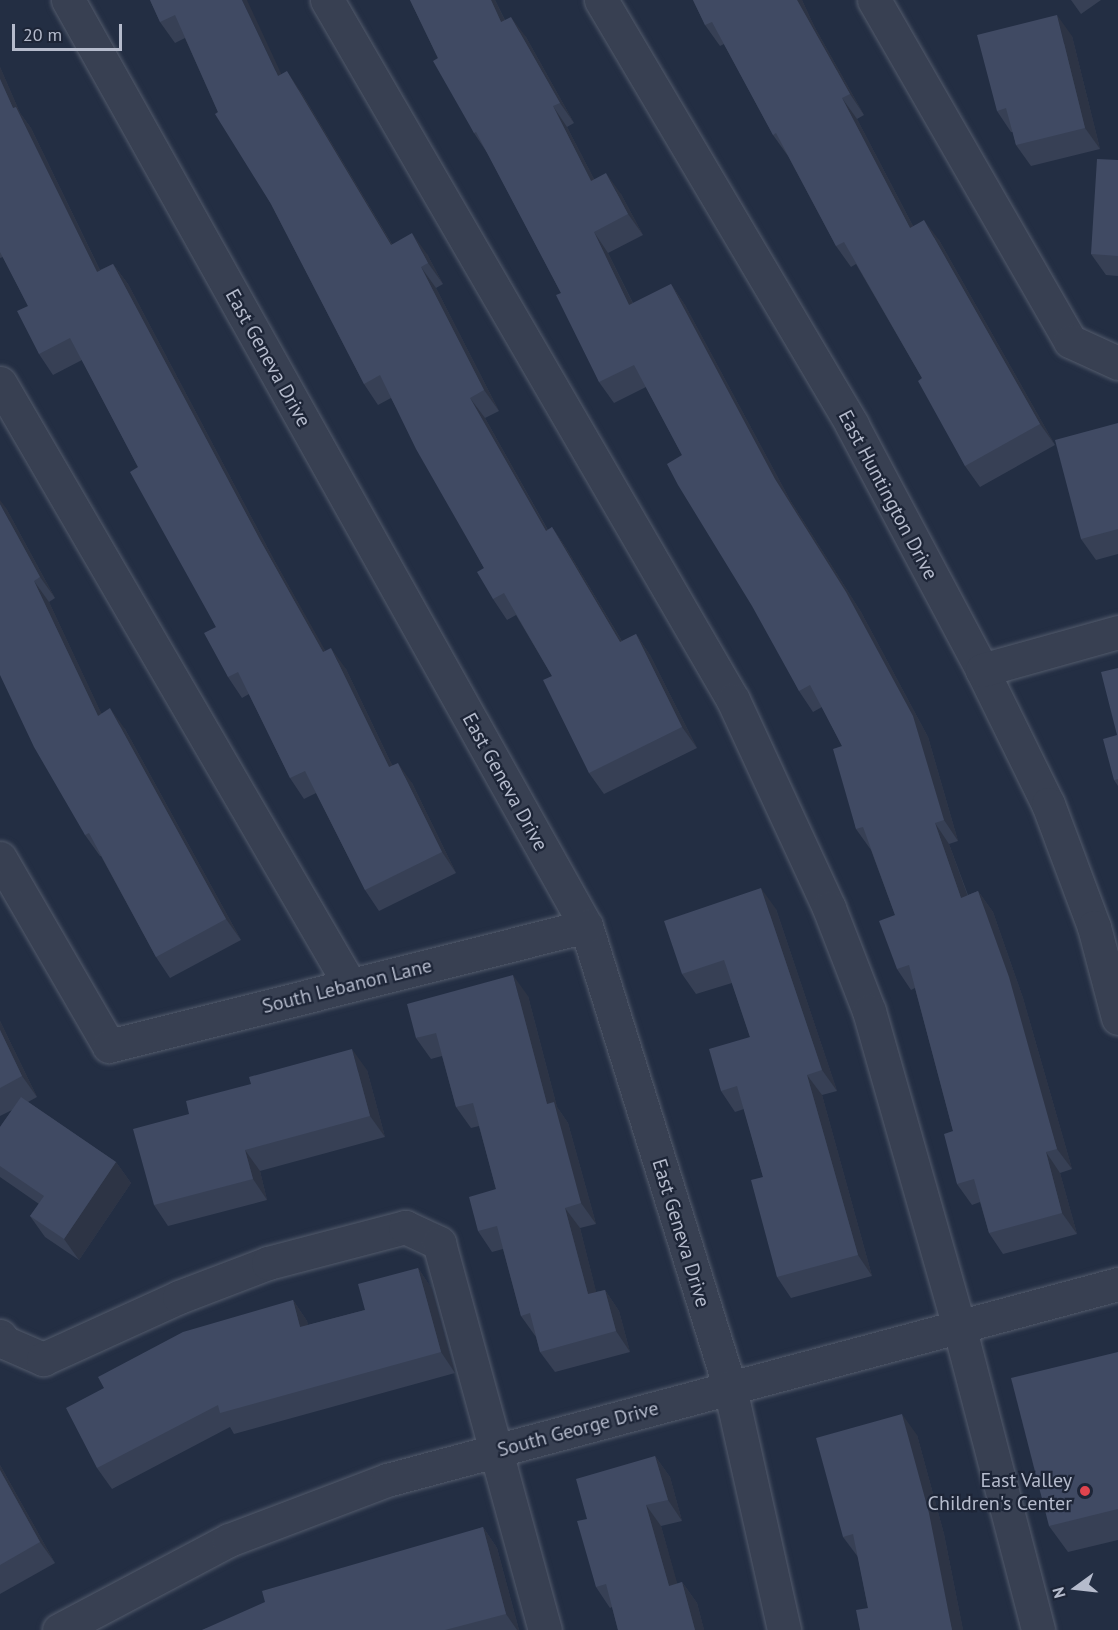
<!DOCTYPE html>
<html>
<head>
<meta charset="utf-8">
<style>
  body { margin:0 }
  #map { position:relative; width:1118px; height:1630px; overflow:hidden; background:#232e43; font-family:"PT Sans",sans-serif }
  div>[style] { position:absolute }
  .roads { filter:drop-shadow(0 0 2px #535b6c) drop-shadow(0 0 2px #535b6c) }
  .minor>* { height:33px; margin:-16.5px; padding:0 16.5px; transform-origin:16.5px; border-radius:16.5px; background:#384052 }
  .wall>* { inset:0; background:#374055 }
  .shaded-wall>* { inset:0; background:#2d3445 }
  .building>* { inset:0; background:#404a63 }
  .dots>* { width:16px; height:16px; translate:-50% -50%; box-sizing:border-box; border:3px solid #1d2537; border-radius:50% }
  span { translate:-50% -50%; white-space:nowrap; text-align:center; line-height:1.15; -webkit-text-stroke:4.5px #1d2537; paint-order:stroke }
  .street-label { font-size:20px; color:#b5bbcc }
  .poi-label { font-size:20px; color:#b5bbcc }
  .right { translate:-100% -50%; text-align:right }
  .north { position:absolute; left:1046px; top:1558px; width:60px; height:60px; -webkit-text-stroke:4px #1d2537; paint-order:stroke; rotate:255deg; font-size:16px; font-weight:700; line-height:24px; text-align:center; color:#b5bbcc }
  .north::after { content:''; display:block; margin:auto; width:21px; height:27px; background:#b5bbcc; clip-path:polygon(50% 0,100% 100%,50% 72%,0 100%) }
  .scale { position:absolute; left:12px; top:24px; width:110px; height:27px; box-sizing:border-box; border:3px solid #b5bbcc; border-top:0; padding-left:8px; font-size:18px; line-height:21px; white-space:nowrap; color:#b5bbcc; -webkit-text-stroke:4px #1d2537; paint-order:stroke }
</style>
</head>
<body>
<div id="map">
  <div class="roads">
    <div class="minor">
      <i style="left:68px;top:0;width:1061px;rotate:60.78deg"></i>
      <i style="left:586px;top:926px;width:484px;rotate:72.7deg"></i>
      <i style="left:730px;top:1388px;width:248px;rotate:77.4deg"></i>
      <i style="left:327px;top:0;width:809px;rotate:59.89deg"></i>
      <i style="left:733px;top:700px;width:229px;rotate:65.2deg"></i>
      <i style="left:829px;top:908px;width:110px;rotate:68.8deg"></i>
      <i style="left:869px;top:1011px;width:328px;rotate:74.1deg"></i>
      <i style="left:959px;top:1326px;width:314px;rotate:75.4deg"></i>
      <i style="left:601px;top:0;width:494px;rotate:59.4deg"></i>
      <i style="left:852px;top:425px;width:277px;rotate:62deg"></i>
      <i style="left:982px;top:670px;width:149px;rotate:63.8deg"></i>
      <i style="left:1048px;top:804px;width:131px;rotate:69.5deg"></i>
      <i style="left:1094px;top:927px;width:94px;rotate:75.2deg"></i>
      <i style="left:874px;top:0;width:393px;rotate:60.1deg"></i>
      <i style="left:1070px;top:341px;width:53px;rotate:24.6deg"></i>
      <i style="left:0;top:383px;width:696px;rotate:59.83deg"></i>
      <i style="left:982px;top:670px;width:141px;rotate:-15.6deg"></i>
      <i style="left:0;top:858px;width:217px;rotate:59.9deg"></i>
      <i style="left:109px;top:1046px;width:492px;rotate:-14.1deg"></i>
      <i style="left:0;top:1336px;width:7px;rotate:56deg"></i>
      <i style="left:4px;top:1342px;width:43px;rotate:23.6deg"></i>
      <i style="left:43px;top:1359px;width:149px;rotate:-24.5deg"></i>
      <i style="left:179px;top:1297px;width:95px;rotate:-20.9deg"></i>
      <i style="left:268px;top:1263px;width:142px;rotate:-14.7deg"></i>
      <i style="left:405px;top:1227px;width:38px;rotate:25deg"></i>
      <i style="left:439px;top:1243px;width:401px;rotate:74.7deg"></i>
      <i style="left:59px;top:1630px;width:192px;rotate:-27.9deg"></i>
      <i style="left:229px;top:1540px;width:169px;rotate:-20.8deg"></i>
      <i style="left:387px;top:1480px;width:757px;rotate:-15.01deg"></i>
    </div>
  </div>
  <div class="wall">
    <i style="clip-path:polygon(150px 0,281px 74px,301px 92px,392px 244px,427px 254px,443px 284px,436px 288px,499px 411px,485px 418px,548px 530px,552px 527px,566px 548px,622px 641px,636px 634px,650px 655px,697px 748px,604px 794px,589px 773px,552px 676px,516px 615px,507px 620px,493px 599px,484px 568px,391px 398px,378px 405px,364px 384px,271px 204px,218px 112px,185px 38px,175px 43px,160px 22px)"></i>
    <i style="clip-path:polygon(410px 0,495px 0,505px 20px,526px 37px,574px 123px,567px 127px,594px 179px,621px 194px,643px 235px,608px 253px,633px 303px,671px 284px,685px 305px,790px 500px,861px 612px,928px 737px,958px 841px,949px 844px,968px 895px,978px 891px,993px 912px,1023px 998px,1072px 1169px,1060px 1173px,1077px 1234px,1003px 1254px,989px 1233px,980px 1202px,972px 1205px,957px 1184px,953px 1131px,915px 988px,911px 990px,897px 969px,895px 915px,871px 850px,856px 829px,842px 746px,822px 707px,813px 712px,799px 691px,682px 455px,646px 387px,614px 403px,599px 382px,561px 293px,488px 154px,474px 133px)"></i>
    <i style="clip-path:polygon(693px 0,802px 0,814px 26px,864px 115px,857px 119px,913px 226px,939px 240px,1055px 445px,980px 487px,965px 466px,922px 378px,856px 264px,851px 267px,836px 246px,788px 156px,773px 135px,724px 44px,720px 46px,705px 25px)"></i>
    <i style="clip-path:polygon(1071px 0,1101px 0,1081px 14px)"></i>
    <i style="clip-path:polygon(1072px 36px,1100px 149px,1031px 166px,1016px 145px,1013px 132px,1011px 132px,997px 111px)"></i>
    <i style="clip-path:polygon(0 67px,20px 113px,31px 128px,100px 270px,113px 264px,128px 284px,273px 558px,325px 651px,346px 669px,392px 765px,412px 783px,456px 873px,379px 911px,365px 890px,316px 793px,304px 799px,290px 778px,249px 694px,242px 698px,228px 677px,216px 627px,138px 467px,82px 360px,53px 375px,39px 354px,28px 306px,3px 257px,0 258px)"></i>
    <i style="clip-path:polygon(1118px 160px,1118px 276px,1106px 275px,1091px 254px)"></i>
    <i style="clip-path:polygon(1118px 423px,1118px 554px,1096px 560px,1081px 539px)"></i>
    <i style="clip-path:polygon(6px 508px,55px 598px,49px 602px,101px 713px,125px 729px,241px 940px,170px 978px,156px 957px,101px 856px,100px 856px,85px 835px)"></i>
    <i style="clip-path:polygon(1118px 668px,1118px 786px,1114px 780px,1117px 735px)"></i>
    <i style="clip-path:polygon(776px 909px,837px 1091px,822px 1095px,872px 1276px,791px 1298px,777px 1277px,763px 1177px,744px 1109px,735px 1112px,721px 1091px,750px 1037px,732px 983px,696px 994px,682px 974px)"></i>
    <i style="clip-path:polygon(528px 996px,557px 1107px,568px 1123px,596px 1224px,580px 1228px,596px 1292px,605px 1290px,619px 1311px,630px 1352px,555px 1372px,540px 1352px,536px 1337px,521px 1316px,503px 1249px,492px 1252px,478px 1231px,496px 1189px,479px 1126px,471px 1128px,456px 1107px,442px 1056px,431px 1059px,416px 1038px)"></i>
    <i style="clip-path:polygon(0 1021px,37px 1097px,28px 1102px,116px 1162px,131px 1183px,79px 1260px,45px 1237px,30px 1216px,39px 1204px,0 1177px,0 1127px,12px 1110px,0 1116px)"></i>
    <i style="clip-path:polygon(367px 1070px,385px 1137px,260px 1171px,267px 1200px,168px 1226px,154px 1205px,189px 1114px)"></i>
    <i style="clip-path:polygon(418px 1268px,432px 1289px,455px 1373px,234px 1434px,230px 1427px,112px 1489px,97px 1468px,293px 1300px,307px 1321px,308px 1325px,365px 1310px)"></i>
    <i style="clip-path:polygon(1118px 1352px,1118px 1540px,1068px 1552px,1049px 1526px)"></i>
    <i style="clip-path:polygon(917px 1435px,944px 1534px,963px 1630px,860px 1630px,868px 1608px,858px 1557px,843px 1537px)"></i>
    <i style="clip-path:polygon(655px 1456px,670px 1477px,682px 1521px,661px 1526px,677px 1584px,682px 1582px,697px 1603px,704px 1630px,618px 1630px,612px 1607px,610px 1608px,596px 1587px,587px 1519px)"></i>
    <i style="clip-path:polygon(0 1465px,55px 1563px,0 1594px)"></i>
    <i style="clip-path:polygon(483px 1527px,497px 1548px,519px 1630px,202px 1630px)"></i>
  </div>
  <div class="shaded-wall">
    <i style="clip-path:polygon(242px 0,247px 0,292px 97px,278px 76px)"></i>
    <i style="clip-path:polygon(491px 0,495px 0,516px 43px,501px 22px)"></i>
    <i style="clip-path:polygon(797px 0,802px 0,814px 26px,864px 115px,850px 94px)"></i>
    <i style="clip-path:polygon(1057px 15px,1072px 36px,1100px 149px,1085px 128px)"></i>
    <i style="clip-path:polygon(511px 17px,526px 37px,574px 123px,560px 103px)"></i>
    <i style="clip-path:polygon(0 67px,20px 113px,31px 128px,111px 293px,97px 272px,13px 108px,0 79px)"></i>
    <i style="clip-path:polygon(287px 71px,301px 92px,405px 266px,391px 245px)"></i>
    <i style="clip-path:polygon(842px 98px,857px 119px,925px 249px,910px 228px)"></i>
    <i style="clip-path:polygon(553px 106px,567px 127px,606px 202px,591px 181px)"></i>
    <i style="clip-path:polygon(606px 173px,621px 194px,643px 235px,628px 214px)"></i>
    <i style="clip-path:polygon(924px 220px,939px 240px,1055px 445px,1040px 424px)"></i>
    <i style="clip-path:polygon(594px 232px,608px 253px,644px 326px,629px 305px)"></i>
    <i style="clip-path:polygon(412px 233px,427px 254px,443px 284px,428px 263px)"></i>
    <i style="clip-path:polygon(113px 264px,128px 284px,273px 558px,338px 673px,323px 652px,259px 538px)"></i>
    <i style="clip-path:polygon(421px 267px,436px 288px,499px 411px,484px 390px)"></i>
    <i style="clip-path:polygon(671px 284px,685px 305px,790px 500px,861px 612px,928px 737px,958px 841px,944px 820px)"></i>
    <i style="clip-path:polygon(470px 398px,485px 418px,560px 552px,546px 531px)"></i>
    <i style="clip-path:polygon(0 500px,6px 508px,55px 598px,40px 577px,0 504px)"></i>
    <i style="clip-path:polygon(552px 527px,566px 548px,635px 663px,620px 642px)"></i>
    <i style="clip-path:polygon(34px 581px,49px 602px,112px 736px,98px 716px)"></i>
    <i style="clip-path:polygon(636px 634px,650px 655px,697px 748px,682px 727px)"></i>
    <i style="clip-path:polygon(331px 648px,346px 669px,403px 788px,389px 767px)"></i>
    <i style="clip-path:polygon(110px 708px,125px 729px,241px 940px,226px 919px)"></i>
    <i style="clip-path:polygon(398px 763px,412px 783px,456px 873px,442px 852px)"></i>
    <i style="clip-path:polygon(935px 823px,949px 844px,976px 919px,961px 898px)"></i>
    <i style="clip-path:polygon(761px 888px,776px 909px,837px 1091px,822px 1070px)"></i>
    <i style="clip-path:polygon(978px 891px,993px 912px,1023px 998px,1072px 1169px,1057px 1149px)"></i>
    <i style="clip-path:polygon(513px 975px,528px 996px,557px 1107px,568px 1123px,596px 1224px,581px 1203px,547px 1104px)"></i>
    <i style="clip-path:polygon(0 1021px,37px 1097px,22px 1076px,0 1030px)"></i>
    <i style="clip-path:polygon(352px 1049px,367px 1070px,385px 1137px,370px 1116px)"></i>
    <i style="clip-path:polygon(807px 1075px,822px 1095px,872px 1276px,858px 1255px)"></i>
    <i style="clip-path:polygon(245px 1150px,260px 1171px,267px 1200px,253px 1179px)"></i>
    <i style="clip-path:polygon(1046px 1152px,1060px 1173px,1077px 1234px,1062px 1213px)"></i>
    <i style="clip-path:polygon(116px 1162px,131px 1183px,79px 1260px,64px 1239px)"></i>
    <i style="clip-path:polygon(565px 1208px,580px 1228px,602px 1315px,588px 1294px)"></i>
    <i style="clip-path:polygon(418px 1268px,432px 1289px,455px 1373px,441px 1352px)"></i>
    <i style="clip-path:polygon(605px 1290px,619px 1311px,630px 1352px,616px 1331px)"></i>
    <i style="clip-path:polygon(293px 1300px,307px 1321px,315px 1348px,300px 1327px)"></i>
    <i style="clip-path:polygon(902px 1414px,917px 1435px,944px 1534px,963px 1630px,952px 1630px)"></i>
    <i style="clip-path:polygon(655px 1456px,670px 1477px,682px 1521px,668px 1500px)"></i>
    <i style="clip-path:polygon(0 1465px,55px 1563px,40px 1542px,0 1470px)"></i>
    <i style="clip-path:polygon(646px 1505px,661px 1526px,684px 1607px,669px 1586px)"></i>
    <i style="clip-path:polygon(483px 1527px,497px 1548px,519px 1630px,517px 1630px,506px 1614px)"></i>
    <i style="clip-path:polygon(682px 1582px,697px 1603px,704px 1630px,695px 1630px)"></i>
  </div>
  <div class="building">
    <i style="clip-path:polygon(150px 0,242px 0,278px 76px,287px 71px,391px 245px,412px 233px,428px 263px,421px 267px,484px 390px,470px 398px,546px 531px,552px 527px,620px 642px,636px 634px,682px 727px,589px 773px,543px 680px,552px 676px,504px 593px,493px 599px,477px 572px,484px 568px,416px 449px,380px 375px,364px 384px,271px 204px,215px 114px,218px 112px,175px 15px,160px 22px)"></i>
    <i style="clip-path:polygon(410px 0,491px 0,501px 22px,511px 17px,560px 103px,553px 106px,591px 181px,606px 173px,628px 214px,594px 232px,629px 305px,671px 284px,775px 479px,846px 592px,913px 716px,944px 820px,935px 823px,961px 898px,978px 891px,1009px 977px,1057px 1149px,1046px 1152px,1062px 1213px,989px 1233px,974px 1179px,957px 1184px,944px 1134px,953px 1131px,909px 965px,897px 969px,879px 921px,895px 915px,863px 827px,856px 829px,833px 749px,842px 746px,810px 685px,799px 691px,752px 606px,678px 485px,667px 464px,682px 455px,634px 365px,599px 382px,556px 295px,561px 293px,476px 132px,474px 133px,433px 61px,438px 58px)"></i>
    <i style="clip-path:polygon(693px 0,797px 0,850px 94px,842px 98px,910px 228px,924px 220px,1040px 424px,965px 466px,918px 381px,922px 378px,844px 242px,836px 246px,776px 133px,773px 135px,712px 22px,705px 25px)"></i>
    <i style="clip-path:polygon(1057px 15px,1085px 128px,1016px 145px,1006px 108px,997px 111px,977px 35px)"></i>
    <i style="clip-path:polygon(0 79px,13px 108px,16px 107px,97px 272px,113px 264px,259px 538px,323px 652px,331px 648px,389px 767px,398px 763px,442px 852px,365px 890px,305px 771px,290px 778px,238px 672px,228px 677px,204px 633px,216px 627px,130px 472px,138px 467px,70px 338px,39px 354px,17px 311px,28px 306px,0 252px)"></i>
    <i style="clip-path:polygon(1097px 159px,1118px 160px,1118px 256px,1091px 254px)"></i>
    <i style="clip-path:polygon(1118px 423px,1118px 529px,1081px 539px,1055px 440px)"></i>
    <i style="clip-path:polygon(0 504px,40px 577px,34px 581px,98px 716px,110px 708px,226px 919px,156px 957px,89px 833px,85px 835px,34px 747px,0 675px)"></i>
    <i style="clip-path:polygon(1118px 668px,1118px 779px,1114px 780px,1103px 739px,1117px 735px,1101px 672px)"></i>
    <i style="clip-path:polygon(761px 888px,822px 1070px,807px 1075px,858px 1255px,777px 1277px,751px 1180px,763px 1177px,737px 1086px,721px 1091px,709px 1049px,750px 1037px,724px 960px,682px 974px,664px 921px)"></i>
    <i style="clip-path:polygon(513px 975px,547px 1104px,554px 1102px,581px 1203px,565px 1208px,588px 1294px,605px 1290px,616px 1331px,540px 1352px,530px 1313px,521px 1316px,497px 1226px,478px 1231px,469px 1197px,496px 1189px,473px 1103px,456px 1107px,436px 1033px,416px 1038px,407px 1004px)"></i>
    <i style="clip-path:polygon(0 1030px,22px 1076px,0 1088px)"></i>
    <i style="clip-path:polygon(352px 1049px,370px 1116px,245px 1150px,253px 1179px,154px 1205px,133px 1129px,189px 1114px,186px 1101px,251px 1084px,249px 1077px)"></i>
    <i style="clip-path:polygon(21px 1097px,116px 1162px,64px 1239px,30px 1216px,44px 1196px,0 1166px,0 1127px)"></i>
    <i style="clip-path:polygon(418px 1268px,441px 1352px,220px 1413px,218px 1405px,97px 1468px,66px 1408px,104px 1388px,98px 1377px,183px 1332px,293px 1300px,300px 1327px,365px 1310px,358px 1284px)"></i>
    <i style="clip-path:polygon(1118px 1352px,1118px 1509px,1049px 1526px,1011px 1378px)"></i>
    <i style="clip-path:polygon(902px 1414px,929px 1513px,952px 1630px,860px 1630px,856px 1610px,868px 1608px,853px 1534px,843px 1537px,816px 1438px)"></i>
    <i style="clip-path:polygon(655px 1456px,668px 1500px,646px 1505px,669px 1586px,682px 1582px,695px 1630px,618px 1630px,606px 1584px,596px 1587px,577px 1521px,587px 1519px,576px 1479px)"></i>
    <i style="clip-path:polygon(0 1470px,40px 1542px,0 1565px)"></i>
    <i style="clip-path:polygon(483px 1527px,506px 1614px,445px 1630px,202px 1630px,265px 1602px,262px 1591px)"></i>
  </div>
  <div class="dots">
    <i style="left:1085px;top:1491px;background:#e0444e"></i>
  </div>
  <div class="street-label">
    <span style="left:268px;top:358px;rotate:61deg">East Geneva Drive</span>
    <span style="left:888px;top:495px;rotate:62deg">East Huntington Drive</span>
    <span style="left:505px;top:782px;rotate:61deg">East Geneva Drive</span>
    <span style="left:347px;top:986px;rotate:-14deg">South Lebanon Lane</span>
    <span style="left:681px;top:1233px;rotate:73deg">East Geneva Drive</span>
    <span style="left:578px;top:1429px;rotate:-15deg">South George Drive</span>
  </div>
  <div class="poi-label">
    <span class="right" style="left:1072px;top:1492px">East Valley<br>Children's Center</span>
  </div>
  <div class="north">N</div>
  <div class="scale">20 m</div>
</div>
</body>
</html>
